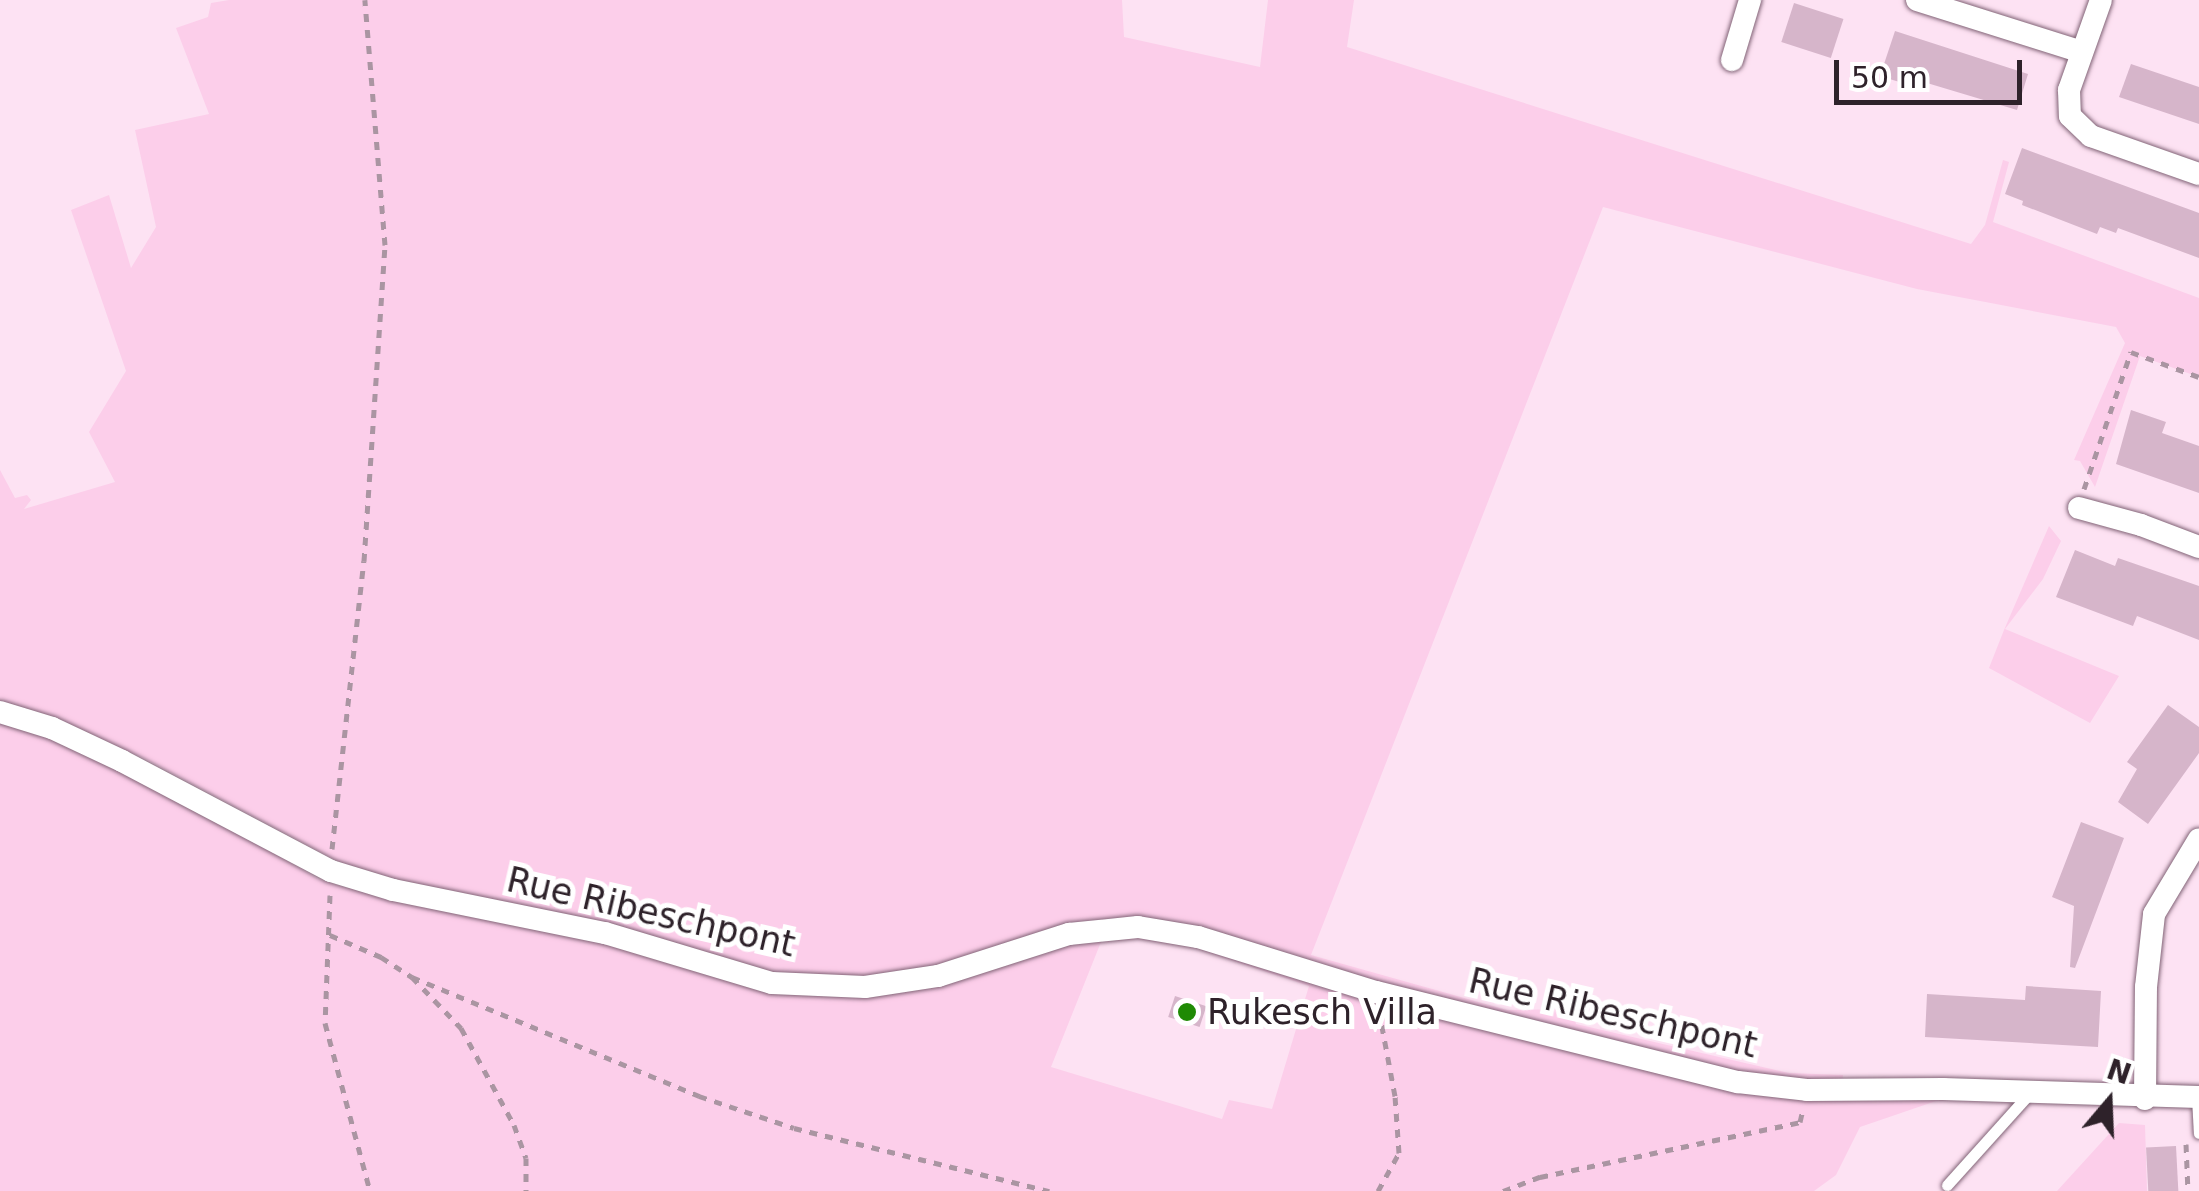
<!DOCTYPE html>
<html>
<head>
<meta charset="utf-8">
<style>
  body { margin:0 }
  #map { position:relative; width:2199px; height:1191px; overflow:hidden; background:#fde2f3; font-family:"DejaVu Sans",sans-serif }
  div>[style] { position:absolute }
  .green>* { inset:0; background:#fcceea }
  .building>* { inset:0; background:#d6b5ca; transform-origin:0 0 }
  .path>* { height:5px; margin-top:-2.5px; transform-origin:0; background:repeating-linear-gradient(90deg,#aa95a2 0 8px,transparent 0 16px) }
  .roads { filter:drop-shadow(0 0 2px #816376) drop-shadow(0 0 2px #816376) }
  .service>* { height:11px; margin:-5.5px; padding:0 5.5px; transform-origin:5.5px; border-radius:5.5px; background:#fff }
  .minor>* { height:22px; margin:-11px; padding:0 11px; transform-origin:11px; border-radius:11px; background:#fff }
  .dots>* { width:28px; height:28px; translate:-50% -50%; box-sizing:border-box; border:5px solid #fff; border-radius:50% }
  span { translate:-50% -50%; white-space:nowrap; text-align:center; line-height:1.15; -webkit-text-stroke:10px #fff; paint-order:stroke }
  .street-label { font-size:35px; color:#2e222a }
  .poi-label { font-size:35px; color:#2e222a }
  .left { translate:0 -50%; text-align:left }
  .north { position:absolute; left:2059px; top:1051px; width:100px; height:100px; -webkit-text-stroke:8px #fff; paint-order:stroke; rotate:19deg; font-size:28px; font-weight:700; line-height:40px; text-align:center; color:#2e222a }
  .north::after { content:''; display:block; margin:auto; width:35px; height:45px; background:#2e222a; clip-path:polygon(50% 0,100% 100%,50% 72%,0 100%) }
  .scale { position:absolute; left:1834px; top:60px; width:188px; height:45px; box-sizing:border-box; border:5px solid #2e222a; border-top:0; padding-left:12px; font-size:30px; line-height:35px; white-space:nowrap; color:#2e222a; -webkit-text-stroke:8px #fff; paint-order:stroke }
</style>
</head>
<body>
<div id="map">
  <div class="green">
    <i style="clip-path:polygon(evenodd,229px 0,1122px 0,1124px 37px,1260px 67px,1268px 0,1354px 0,1347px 47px,1971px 244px,1985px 225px,2003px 160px,2009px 162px,1993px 222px,2199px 298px,2199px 377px,2140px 356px,2095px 487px,2080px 461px,2074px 460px,2125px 343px,2116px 327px,1917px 289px,1603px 207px,1311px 955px,1507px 1010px,1572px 1009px,1576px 1024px,1789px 1073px,1843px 1075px,1841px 1099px,1939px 1100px,1860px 1127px,1836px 1175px,1814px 1191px,0 1191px,0 719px,139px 774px,318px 879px,346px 888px,392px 890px,142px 757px,0 703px,0 470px,15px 498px,27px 495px,31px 500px,24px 509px,115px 482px,89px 432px,126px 371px,71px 210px,109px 195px,131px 268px,156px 227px,135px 130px,209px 114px,176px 28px,208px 17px,211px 3px,229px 0,1137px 939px,1195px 948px,1309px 986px,1272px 1109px,1229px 1100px,1222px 1119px,1051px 1067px,1101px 942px,1137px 939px)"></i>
    <i style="clip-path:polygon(2049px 526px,2061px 541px,2043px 579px,2005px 629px,2119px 676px,2090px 723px,1989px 668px,2004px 630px)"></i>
    <i style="clip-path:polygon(2119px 1123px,2145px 1125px,2147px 1191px,2057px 1191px)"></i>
  </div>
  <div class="building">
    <i style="left:1794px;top:3px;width:52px;height:41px;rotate:18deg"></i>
    <i style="clip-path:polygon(1895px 31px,2028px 74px,2017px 110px,1927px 83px,1925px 90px,1880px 76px)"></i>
    <i style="clip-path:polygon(2131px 64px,2199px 87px,2199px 124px,2119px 97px)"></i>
    <i style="clip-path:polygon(2022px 148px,2199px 213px,2199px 258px,2118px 228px,2116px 233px,2100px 227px,2097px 234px,2022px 205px,2023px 201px,2005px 194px)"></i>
    <i style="clip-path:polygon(2131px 410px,2166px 422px,2162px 433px,2199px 446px,2199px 493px,2116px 464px)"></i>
    <i style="clip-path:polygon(2075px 550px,2115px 566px,2118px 558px,2199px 586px,2199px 640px,2137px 616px,2133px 626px,2056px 597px)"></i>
    <i style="clip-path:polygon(2168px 705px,2199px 727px,2199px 753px,2148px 824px,2118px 802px,2137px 769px,2127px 762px)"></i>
    <i style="clip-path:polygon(2081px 822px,2124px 838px,2075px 968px,2070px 967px,2074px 906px,2052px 897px)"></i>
    <i style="clip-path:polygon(2026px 986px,2101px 991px,2098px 1047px,1925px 1037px,1927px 994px,2025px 1000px)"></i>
    <i style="left:1175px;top:996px;width:33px;height:22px;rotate:18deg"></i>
    <i style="left:2176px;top:1146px;width:45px;height:30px;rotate:87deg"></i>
  </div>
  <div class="path">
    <i style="left:2084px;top:489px;width:145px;rotate:-71.1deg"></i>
    <i style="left:2131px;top:352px;width:72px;rotate:20.2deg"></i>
    <i style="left:332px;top:849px;width:290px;rotate:-83.7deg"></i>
    <i style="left:364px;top:561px;width:317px;rotate:-86.2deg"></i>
    <i style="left:385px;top:245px;width:246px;rotate:-94.7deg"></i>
    <i style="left:330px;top:895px;width:128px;rotate:92.2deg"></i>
    <i style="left:325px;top:1023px;width:174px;rotate:75deg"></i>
    <i style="left:330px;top:935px;width:56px;rotate:23.3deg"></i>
    <i style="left:381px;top:957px;width:37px;rotate:33deg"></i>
    <i style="left:412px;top:977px;width:71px;rotate:46.1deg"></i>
    <i style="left:461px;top:1028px;width:111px;rotate:61.3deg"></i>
    <i style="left:514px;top:1125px;width:35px;rotate:70deg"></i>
    <i style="left:526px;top:1158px;width:33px;rotate:90deg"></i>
    <i style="left:412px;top:977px;width:311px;rotate:22.5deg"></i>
    <i style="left:699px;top:1096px;width:100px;rotate:18.6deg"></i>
    <i style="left:794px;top:1128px;width:263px;rotate:13.9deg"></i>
    <i style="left:2186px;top:1144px;width:47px;rotate:87.6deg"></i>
    <i style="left:1378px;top:1191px;width:43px;rotate:-61.1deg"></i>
    <i style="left:1399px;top:1153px;width:57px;rotate:-94deg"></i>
    <i style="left:1395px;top:1096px;width:81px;rotate:-100.6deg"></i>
    <i style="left:1503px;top:1191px;width:40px;rotate:-21deg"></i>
    <i style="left:1540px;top:1177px;width:266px;rotate:-11.9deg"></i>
    <i style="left:1800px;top:1122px;width:9px;rotate:-77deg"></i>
  </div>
  <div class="roads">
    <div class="service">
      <i style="left:2197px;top:1097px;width:36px;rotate:87deg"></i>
      <i style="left:1947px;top:1185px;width:121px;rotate:-48deg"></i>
    </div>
    <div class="minor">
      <i style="left:1917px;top:0;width:173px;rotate:17.5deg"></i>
      <i style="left:2101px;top:0;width:96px;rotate:109.6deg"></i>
      <i style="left:2069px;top:90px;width:26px;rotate:88deg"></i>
      <i style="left:2070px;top:116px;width:29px;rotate:44deg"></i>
      <i style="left:2091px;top:136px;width:114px;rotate:19.4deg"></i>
      <i style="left:1732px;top:60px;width:63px;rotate:-73.3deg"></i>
      <i style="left:2079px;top:508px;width:64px;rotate:15.3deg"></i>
      <i style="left:2141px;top:525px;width:62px;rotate:20.8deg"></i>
      <i style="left:0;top:712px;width:54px;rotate:17.1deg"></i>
      <i style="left:52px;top:728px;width:77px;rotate:25.2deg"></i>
      <i style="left:122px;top:761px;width:236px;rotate:27.8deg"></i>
      <i style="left:331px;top:871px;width:65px;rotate:17deg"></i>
      <i style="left:393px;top:890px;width:216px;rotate:11.5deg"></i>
      <i style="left:605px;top:933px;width:174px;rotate:16.7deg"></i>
      <i style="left:772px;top:983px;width:93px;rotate:2.5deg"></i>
      <i style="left:865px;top:987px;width:74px;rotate:-8.6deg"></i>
      <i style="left:938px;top:976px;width:138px;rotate:-17.8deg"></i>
      <i style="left:1069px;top:934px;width:69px;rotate:-5.8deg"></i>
      <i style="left:1138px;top:927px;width:61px;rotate:9.5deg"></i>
      <i style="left:1198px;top:937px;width:186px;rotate:17.2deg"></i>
      <i style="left:1376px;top:992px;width:373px;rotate:14deg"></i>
      <i style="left:1738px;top:1082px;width:69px;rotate:6.6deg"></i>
      <i style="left:1807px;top:1090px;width:136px;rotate:-0.4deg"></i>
      <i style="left:1943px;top:1089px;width:256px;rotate:1.8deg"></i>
      <i style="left:2145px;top:1099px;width:112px;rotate:-89.5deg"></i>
      <i style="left:2146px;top:987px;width:73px;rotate:-83.7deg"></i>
      <i style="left:2154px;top:914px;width:87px;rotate:-59deg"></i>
    </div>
  </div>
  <div class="dots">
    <i style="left:1187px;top:1012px;background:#1f8a04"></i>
  </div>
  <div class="street-label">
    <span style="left:651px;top:912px;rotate:13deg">Rue Ribeschpont</span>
    <span style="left:1613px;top:1013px;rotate:13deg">Rue Ribeschpont</span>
  </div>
  <div class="poi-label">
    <span class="left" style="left:1207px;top:1012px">Rukesch Villa</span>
  </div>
  <div class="north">N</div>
  <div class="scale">50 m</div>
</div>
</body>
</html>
